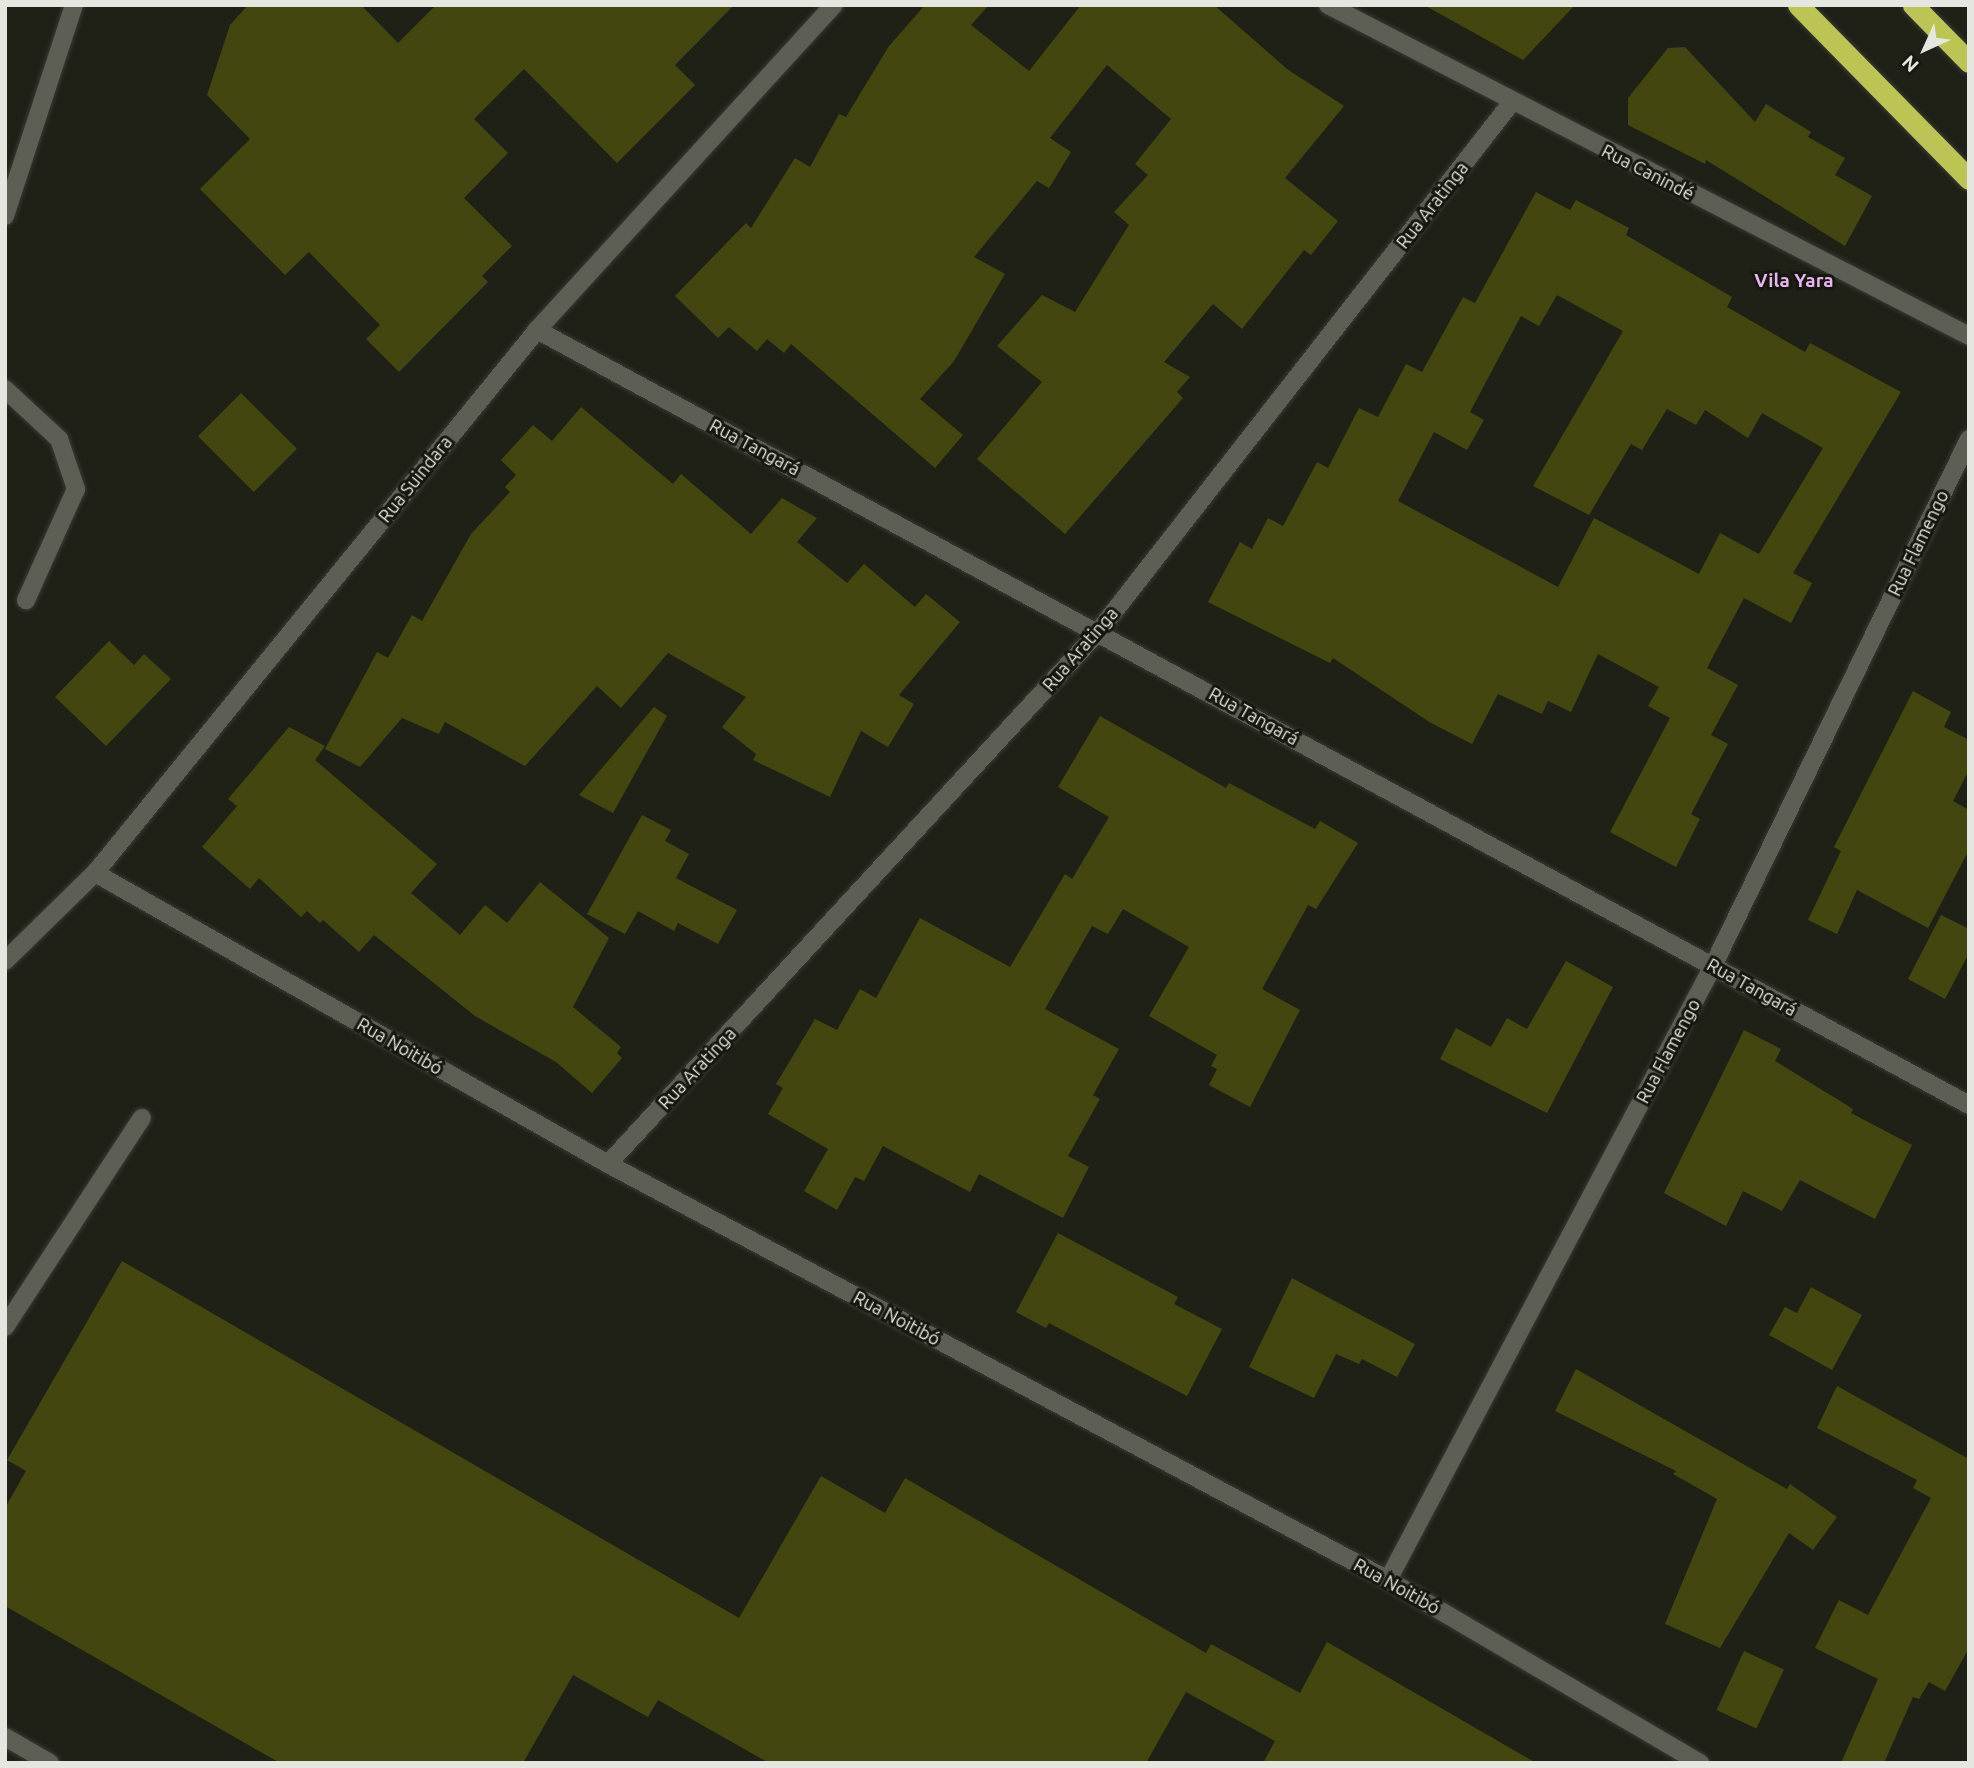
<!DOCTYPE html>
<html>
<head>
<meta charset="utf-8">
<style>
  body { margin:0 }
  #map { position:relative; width:1974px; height:1768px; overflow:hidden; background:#1f2117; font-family:Ubuntu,sans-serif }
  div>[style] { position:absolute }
  .building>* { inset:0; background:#43470f; transform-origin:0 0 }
  .roads { filter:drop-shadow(0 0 2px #393a34) drop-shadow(0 0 2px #393a34) }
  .lane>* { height:18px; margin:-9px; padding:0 9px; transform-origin:9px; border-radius:9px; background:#5e5f54 }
  .street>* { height:18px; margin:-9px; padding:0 9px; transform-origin:9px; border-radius:9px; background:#5e5f54 }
  .highway>* { height:21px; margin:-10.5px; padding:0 10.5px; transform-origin:10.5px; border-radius:10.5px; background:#bcc553 }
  span { translate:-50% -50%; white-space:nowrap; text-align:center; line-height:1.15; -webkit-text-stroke:6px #16170e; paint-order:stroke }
  .street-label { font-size:18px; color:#e5e6df }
  .neighbourhood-label { font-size:19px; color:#e8b5f2; font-weight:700 }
  .frame { position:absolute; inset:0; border:7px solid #e5e6df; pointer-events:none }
  .north { position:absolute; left:1890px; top:14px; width:70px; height:70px; -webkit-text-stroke:5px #16170e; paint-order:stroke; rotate:225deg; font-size:19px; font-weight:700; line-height:28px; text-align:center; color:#e5e6df }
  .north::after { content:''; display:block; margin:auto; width:24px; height:32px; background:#e5e6df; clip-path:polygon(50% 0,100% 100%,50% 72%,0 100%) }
</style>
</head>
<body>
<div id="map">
  <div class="building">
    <i style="clip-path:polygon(248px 5px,361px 5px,398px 43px,436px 5px,734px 5px,675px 65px,695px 85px,617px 163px,524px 69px,474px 119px,508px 153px,464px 198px,512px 246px,482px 276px,488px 282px,399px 372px,366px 339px,380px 325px,309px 252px,285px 275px,200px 189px,250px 139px,207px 95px,230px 25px)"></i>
    <i style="clip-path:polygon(925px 5px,989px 5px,971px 25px,1029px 71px,1081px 5px,1214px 5px,1287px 69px,1344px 106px,1285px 178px,1338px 221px,1311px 255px,1304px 250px,1242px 329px,1213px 304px,1164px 362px,1190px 377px,1177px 392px,1183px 398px,1065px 534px,977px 459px,1042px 382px,997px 346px,1042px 295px,1075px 312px,1129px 225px,1114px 212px,1148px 175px,1135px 164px,1171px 119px,1107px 65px,1050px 138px,1071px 152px,1049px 188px,1037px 181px,974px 257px,1005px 274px,954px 361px,920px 399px,963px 435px,935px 468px,791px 344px,784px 353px,767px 339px,757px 351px,729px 327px,718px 338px,675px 296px,746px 223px,751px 228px,795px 158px,810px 167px,839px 114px,846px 117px,889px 46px)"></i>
    <i style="clip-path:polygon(1424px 5px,1575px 5px,1523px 60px)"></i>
    <i style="clip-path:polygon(1685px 47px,1755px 122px,1766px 104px,1811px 132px,1808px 137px,1845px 158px,1835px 175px,1872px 196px,1845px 246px,1706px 160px,1705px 164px,1628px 125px,1628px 98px,1668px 48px)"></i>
    <i style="clip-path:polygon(evenodd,1536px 192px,1570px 210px,1576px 200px,1629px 228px,1626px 235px,1732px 297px,1727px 307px,1805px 352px,1810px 343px,1901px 392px,1793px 573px,1812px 583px,1791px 623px,1744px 598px,1707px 668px,1738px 685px,1711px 735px,1728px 744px,1691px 814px,1700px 819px,1676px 867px,1610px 832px,1670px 718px,1648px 706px,1659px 687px,1598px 654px,1571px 712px,1548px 701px,1542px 714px,1498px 694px,1472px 744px,1431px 723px,1333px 658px,1330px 663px,1208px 602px,1240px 542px,1252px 549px,1268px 518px,1283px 526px,1317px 462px,1328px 468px,1359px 408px,1378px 417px,1406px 364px,1422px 372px,1463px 297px,1475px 303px,1536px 192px,1557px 295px,1623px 331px,1533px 486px,1589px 515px,1631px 444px,1642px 450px,1667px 409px,1696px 425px,1705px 410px,1748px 438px,1762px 413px,1823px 448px,1759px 554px,1720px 533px,1699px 574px,1594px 518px,1558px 587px,1398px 501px,1434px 432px,1467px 450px,1484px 420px,1470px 412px,1521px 316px,1539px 326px,1557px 295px)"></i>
    <i style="left:241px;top:393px;width:79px;height:61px;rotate:45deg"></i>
    <i style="clip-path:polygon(581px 407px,673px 484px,681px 474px,751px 534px,782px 498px,817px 518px,797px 542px,847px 583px,864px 564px,915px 607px,926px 594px,960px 622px,899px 695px,914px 704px,888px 747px,861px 731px,830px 797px,753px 760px,756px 754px,722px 727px,746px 697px,668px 653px,621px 708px,597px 686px,525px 766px,445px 722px,439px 734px,402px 718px,360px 767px,325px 749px,377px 652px,388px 658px,412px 615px,422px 621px,471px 534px,510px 492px,505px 487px,516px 475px,501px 460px,533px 425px,552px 441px)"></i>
    <i style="clip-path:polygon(109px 641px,134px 665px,144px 654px,171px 679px,106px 746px,55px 697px)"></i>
    <i style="clip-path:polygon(1913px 691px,1951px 712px,1944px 727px,1969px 740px,1969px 770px,1953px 801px,1969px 810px,1969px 850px,1928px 928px,1857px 890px,1837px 934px,1808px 920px,1841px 851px,1834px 847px)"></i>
    <i style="clip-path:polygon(654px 707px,667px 716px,613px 813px,579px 795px)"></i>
    <i style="clip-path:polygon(1100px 716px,1226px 788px,1229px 783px,1315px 829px,1320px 821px,1358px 843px,1316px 909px,1308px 905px,1262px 989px,1300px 1010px,1250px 1107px,1209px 1085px,1217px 1069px,1211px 1066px,1217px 1055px,1149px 1016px,1189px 947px,1123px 909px,1108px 934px,1092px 926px,1045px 1009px,1119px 1049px,1093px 1095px,1100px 1099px,1068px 1156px,1089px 1167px,1063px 1218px,979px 1174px,970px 1192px,883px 1146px,864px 1181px,855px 1177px,837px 1210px,804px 1191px,828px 1149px,768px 1114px,783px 1088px,776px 1084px,815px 1019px,837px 1030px,860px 989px,876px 998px,920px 918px,1010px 967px,1065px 874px,1072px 879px,1109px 817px,1058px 787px)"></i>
    <i style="clip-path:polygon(289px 727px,325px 746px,315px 760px,437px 864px,411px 893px,460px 935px,485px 905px,507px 923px,540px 882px,609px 938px,573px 1007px,621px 1047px,617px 1053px,622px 1058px,592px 1093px,556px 1062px,475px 1016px,374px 935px,359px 952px,323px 920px,320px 923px,307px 911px,301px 917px,259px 878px,250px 889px,202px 847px,237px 806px,228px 799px)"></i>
    <i style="clip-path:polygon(642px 815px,671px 830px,665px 841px,689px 854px,676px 878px,737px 910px,718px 944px,678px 923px,674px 931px,638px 911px,625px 934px,587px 914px)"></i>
    <i style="clip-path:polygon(1941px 915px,1969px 929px,1969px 953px,1945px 999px,1908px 979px)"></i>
    <i style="clip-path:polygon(1566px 961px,1613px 987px,1547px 1113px,1440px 1059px,1456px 1028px,1491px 1047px,1507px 1018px,1527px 1029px)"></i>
    <i style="clip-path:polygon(1744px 1030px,1781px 1049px,1775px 1061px,1853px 1109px,1851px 1113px,1912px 1145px,1875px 1219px,1800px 1180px,1782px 1211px,1743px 1191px,1726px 1226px,1664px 1193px)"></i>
    <i style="clip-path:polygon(1058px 1233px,1178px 1297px,1174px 1304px,1222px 1329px,1187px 1396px,1049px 1323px,1046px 1328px,1016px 1312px)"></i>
    <i style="clip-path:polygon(122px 1261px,739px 1618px,821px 1476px,885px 1513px,905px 1478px,1206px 1653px,1211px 1644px,1300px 1693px,1327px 1642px,1536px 1763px,1263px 1763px,1275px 1741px,1186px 1692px,1146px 1763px,769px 1763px,658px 1700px,648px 1717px,573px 1675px,523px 1763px,280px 1763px,5px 1606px,5px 1508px,26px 1471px,7px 1460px)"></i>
    <i style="clip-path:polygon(1292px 1278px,1415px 1344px,1397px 1377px,1362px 1359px,1359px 1364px,1336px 1354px,1314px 1398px,1249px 1367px)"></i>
    <i style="clip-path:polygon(1811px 1287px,1862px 1315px,1832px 1370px,1769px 1335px,1785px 1307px,1797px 1313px)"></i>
    <i style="clip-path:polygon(1576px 1369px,1787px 1489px,1790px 1484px,1837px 1517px,1813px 1550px,1789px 1533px,1720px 1648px,1665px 1624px,1717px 1499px,1673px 1474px,1676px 1471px,1555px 1411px)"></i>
    <i style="clip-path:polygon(1837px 1386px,1969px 1459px,1969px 1648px,1945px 1691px,1929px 1682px,1919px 1699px,1913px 1697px,1884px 1763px,1841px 1763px,1878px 1679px,1815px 1648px,1839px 1600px,1868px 1615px,1931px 1498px,1913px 1488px,1917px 1480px,1817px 1428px)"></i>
    <i style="left:1744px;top:1651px;width:44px;height:65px;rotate:25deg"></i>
  </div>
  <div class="roads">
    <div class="lane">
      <i style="left:5px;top:389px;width:74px;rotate:42.8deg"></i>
      <i style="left:59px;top:439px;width:53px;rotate:71.2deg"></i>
      <i style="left:76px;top:489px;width:122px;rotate:114.2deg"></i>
      <i style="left:5px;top:1327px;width:250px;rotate:-56.8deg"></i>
      <i style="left:5px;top:1737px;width:52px;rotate:30deg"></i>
    </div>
    <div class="street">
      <i style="left:1328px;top:5px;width:721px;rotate:27.31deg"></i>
      <i style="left:5px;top:216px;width:222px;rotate:-71.9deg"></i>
      <i style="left:537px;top:330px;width:1628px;rotate:28.42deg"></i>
      <i style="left:95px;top:873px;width:590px;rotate:29.56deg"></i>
      <i style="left:608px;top:1164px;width:884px;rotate:28.07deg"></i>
      <i style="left:1388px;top:1580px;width:362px;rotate:30.4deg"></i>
      <i style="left:5px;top:961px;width:126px;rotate:-44.4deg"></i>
      <i style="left:95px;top:873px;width:700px;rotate:-50.85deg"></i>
      <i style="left:537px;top:330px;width:440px;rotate:-47.6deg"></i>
      <i style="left:608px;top:1164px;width:723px;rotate:-47.35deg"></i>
      <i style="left:1098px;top:632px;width:673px;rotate:-52.01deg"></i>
      <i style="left:1388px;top:1580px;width:695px;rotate:-62.11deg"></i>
      <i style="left:1713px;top:966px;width:586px;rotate:-64.09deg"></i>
    </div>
    <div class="highway">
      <i style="left:1798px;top:5px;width:244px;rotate:45.5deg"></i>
      <i style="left:1913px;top:5px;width:80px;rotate:45.5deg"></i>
    </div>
  </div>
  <div class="street-label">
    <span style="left:1648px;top:172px;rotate:27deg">Rua Canindé</span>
    <span style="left:1432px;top:205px;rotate:-52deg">Rua Aratinga</span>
    <span style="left:755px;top:447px;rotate:28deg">Rua Tangará</span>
    <span style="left:415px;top:479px;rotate:-51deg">Rua Suindara</span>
    <span style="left:1918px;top:543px;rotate:-64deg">Rua Flamengo</span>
    <span style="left:1080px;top:649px;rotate:-49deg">Rua Aratinga</span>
    <span style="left:1254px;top:716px;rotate:29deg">Rua Tangará</span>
    <span style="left:1752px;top:987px;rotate:29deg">Rua Tangará</span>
    <span style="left:400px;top:1046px;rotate:30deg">Rua Noitibó</span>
    <span style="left:1668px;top:1051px;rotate:-62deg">Rua Flamengo</span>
    <span style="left:697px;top:1068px;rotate:-47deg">Rua Aratinga</span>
    <span style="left:897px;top:1318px;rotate:28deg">Rua Noitibó</span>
    <span style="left:1397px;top:1586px;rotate:29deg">Rua Noitibó</span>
  </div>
  <div class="neighbourhood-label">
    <span style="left:1794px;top:281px">Vila Yara</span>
  </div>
  <div class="frame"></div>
  <div class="north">N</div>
</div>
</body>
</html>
